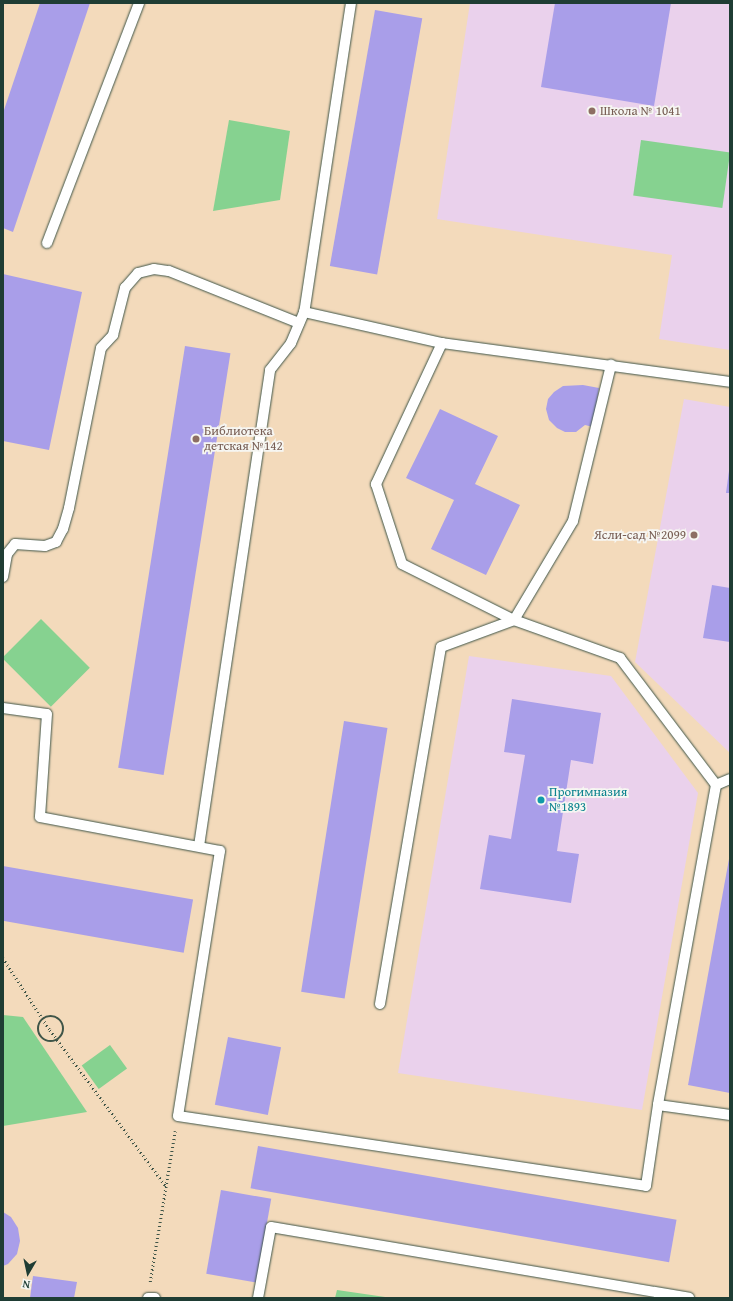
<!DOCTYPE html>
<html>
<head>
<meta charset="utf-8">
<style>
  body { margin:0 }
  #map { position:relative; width:733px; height:1301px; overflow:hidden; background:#f3dabb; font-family:"Gentium Book Plus",serif }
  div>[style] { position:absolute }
  .built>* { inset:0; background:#ead1ec }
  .green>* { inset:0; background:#86d290; transform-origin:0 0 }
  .building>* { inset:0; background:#a99ee9; transform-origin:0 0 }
  .path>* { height:2.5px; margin-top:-1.25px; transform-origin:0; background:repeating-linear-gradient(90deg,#3f5548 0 1px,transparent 0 4px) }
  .path>.ring { margin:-1.25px; padding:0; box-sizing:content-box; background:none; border:2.5px solid #3f5548; border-radius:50% }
  .roads { filter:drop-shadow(0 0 1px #3f5548) drop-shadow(0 0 1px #3f5548) }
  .service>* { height:10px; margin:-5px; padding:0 5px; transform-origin:5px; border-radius:5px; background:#fff }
  .dots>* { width:11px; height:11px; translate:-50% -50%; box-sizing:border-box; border:2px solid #f6f6f2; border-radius:50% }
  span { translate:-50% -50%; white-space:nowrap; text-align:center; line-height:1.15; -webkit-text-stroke:3.5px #f6f6f2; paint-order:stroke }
  .education-label { font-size:13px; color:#785e54 }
  .left { translate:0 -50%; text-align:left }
  .right { translate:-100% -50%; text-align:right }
  .culture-label { font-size:13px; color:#0d838f }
  .frame { position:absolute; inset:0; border:4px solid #1f3d34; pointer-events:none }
  .north { position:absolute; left:8px; top:1253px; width:40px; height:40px; -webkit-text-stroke:3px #f6f6f2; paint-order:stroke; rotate:189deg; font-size:11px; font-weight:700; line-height:16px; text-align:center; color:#1f3d34 }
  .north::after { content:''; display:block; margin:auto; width:14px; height:18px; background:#1f3d34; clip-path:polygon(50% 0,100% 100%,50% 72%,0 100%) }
</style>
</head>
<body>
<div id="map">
  <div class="built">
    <i style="clip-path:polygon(470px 3px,730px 3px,730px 350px,659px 339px,672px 255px,437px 219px)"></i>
    <i style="clip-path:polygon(684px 399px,730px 407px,730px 753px,635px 662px)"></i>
    <i style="clip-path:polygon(469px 656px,611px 676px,698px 793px,642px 1110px,398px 1073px)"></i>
  </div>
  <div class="green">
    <i style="clip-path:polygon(229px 120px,290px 131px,280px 200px,213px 211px)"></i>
    <i style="left:641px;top:140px;width:90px;height:56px;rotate:8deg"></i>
    <i style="left:41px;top:619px;width:69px;height:55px;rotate:45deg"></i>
    <i style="clip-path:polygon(3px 1015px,23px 1017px,87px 1112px,3px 1126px)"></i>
    <i style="left:110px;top:1045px;width:29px;height:35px;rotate:54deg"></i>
    <i style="clip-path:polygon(337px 1290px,392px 1298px,335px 1298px)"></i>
  </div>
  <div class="building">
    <i style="clip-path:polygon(40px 3px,90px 3px,13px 232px,3px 228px,3px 113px)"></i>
    <i style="clip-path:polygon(555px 3px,671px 3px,654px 106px,541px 87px)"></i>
    <i style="left:375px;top:10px;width:48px;height:260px;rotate:10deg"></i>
    <i style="clip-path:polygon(3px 274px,82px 292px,49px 450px,3px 441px)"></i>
    <i style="left:185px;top:346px;width:46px;height:427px;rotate:9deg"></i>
    <i style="clip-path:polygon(583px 385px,599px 388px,593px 427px,585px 425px,576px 432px,565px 432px,557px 428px,549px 420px,546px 409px,548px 399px,554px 392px,563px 386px)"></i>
    <i style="clip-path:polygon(440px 409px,498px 436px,475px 484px,520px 505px,486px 575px,431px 549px,454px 500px,406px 478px)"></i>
    <i style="clip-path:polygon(729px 471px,730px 471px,730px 493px,726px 493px)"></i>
    <i style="clip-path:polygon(712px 585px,730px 588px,730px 642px,703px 638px)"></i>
    <i style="clip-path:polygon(512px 699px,601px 713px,593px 764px,571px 760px,557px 851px,579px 854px,571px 903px,480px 889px,489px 835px,511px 839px,525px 755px,504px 752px)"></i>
    <i style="left:344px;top:721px;width:44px;height:274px;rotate:9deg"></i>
    <i style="clip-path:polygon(729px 859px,730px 859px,730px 1093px,688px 1085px)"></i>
    <i style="left:3px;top:866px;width:193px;height:54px;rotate:10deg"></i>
    <i style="left:228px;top:1037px;width:54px;height:69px;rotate:11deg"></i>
    <i style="left:258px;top:1146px;width:425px;height:43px;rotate:10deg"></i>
    <i style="left:221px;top:1190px;width:51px;height:85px;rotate:10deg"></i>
    <i style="clip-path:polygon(3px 1212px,11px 1217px,18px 1228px,20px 1241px,17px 1254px,8px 1264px,3px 1266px)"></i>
    <i style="clip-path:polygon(33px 1276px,77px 1282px,74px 1298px,30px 1298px)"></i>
  </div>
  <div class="path">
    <i style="left:3px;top:958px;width:86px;rotate:56.9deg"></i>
    <i style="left:50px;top:1030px;width:194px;rotate:53.4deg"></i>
    <i class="ring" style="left:38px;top:1016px;width:23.5px;height:23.5px"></i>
    <i style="left:150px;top:1282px;width:153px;rotate:-80.6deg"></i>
  </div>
  <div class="roads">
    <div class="service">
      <i style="left:351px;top:3px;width:313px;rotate:98.6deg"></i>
      <i style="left:304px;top:312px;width:141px;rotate:12.7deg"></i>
      <i style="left:442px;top:343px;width:291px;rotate:7.7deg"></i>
      <i style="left:47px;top:243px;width:257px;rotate:-69deg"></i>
      <i style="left:442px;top:343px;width:156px;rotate:115.1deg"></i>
      <i style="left:376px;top:484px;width:84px;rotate:72deg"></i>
      <i style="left:402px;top:564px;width:125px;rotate:26.6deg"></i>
      <i style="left:514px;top:620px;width:115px;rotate:-59.2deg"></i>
      <i style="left:573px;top:521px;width:161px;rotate:-76.3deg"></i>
      <i style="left:3px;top:577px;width:23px;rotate:-80deg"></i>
      <i style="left:7px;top:554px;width:13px;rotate:-51deg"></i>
      <i style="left:15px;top:544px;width:30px;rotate:4deg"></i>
      <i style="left:45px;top:546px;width:12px;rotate:-20deg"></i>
      <i style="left:56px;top:542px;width:15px;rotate:-62deg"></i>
      <i style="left:63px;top:529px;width:22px;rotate:-74deg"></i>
      <i style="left:69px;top:508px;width:163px;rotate:-78.7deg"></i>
      <i style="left:101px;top:348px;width:18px;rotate:-47deg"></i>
      <i style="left:113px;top:335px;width:49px;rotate:-75.7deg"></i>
      <i style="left:125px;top:288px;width:20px;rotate:-49deg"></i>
      <i style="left:138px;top:273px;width:16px;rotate:-14deg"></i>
      <i style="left:154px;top:269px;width:15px;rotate:8deg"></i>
      <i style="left:169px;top:271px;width:140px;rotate:21.8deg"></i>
      <i style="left:3px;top:708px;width:44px;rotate:7.8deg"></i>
      <i style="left:47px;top:714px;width:103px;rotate:93.9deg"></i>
      <i style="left:40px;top:817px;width:183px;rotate:10.7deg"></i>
      <i style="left:220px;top:851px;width:268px;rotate:99deg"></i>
      <i style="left:178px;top:1116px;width:473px;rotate:8.5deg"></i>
      <i style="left:646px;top:1186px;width:82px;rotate:-81.6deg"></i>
      <i style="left:730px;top:779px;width:15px;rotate:157deg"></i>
      <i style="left:716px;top:785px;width:325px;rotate:100.3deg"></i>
      <i style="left:658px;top:1105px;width:73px;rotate:7.9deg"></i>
      <i style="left:199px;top:846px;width:481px;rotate:-81.5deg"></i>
      <i style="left:270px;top:370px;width:34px;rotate:-52deg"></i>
      <i style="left:291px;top:343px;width:34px;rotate:-67deg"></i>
      <i style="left:380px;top:1004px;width:362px;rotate:-80.3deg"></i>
      <i style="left:441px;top:647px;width:78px;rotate:-20.3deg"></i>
      <i style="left:514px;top:620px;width:113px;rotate:19.7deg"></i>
      <i style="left:620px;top:658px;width:159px;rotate:52.9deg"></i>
      <i style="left:148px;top:1298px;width:7px"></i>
      <i style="left:258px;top:1298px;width:72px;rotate:-79.6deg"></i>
      <i style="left:271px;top:1227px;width:424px;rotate:9.6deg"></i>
    </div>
  </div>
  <div class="dots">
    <i style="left:592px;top:111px;background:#8d6e63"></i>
    <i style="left:196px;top:439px;background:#8d6e63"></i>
    <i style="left:694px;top:535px;background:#8d6e63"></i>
    <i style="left:541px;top:800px;background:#0f9aa8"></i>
  </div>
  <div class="education-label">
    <span class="left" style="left:600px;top:111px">Школа № 1041</span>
    <span class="left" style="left:204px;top:439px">Библиотека<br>детская №142</span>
    <span class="right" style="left:686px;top:535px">Ясли-сад №2099</span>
  </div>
  <div class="culture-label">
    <span class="left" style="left:549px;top:800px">Прогимназия<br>№1893</span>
  </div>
  <div class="frame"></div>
  <div class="north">N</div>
</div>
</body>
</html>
